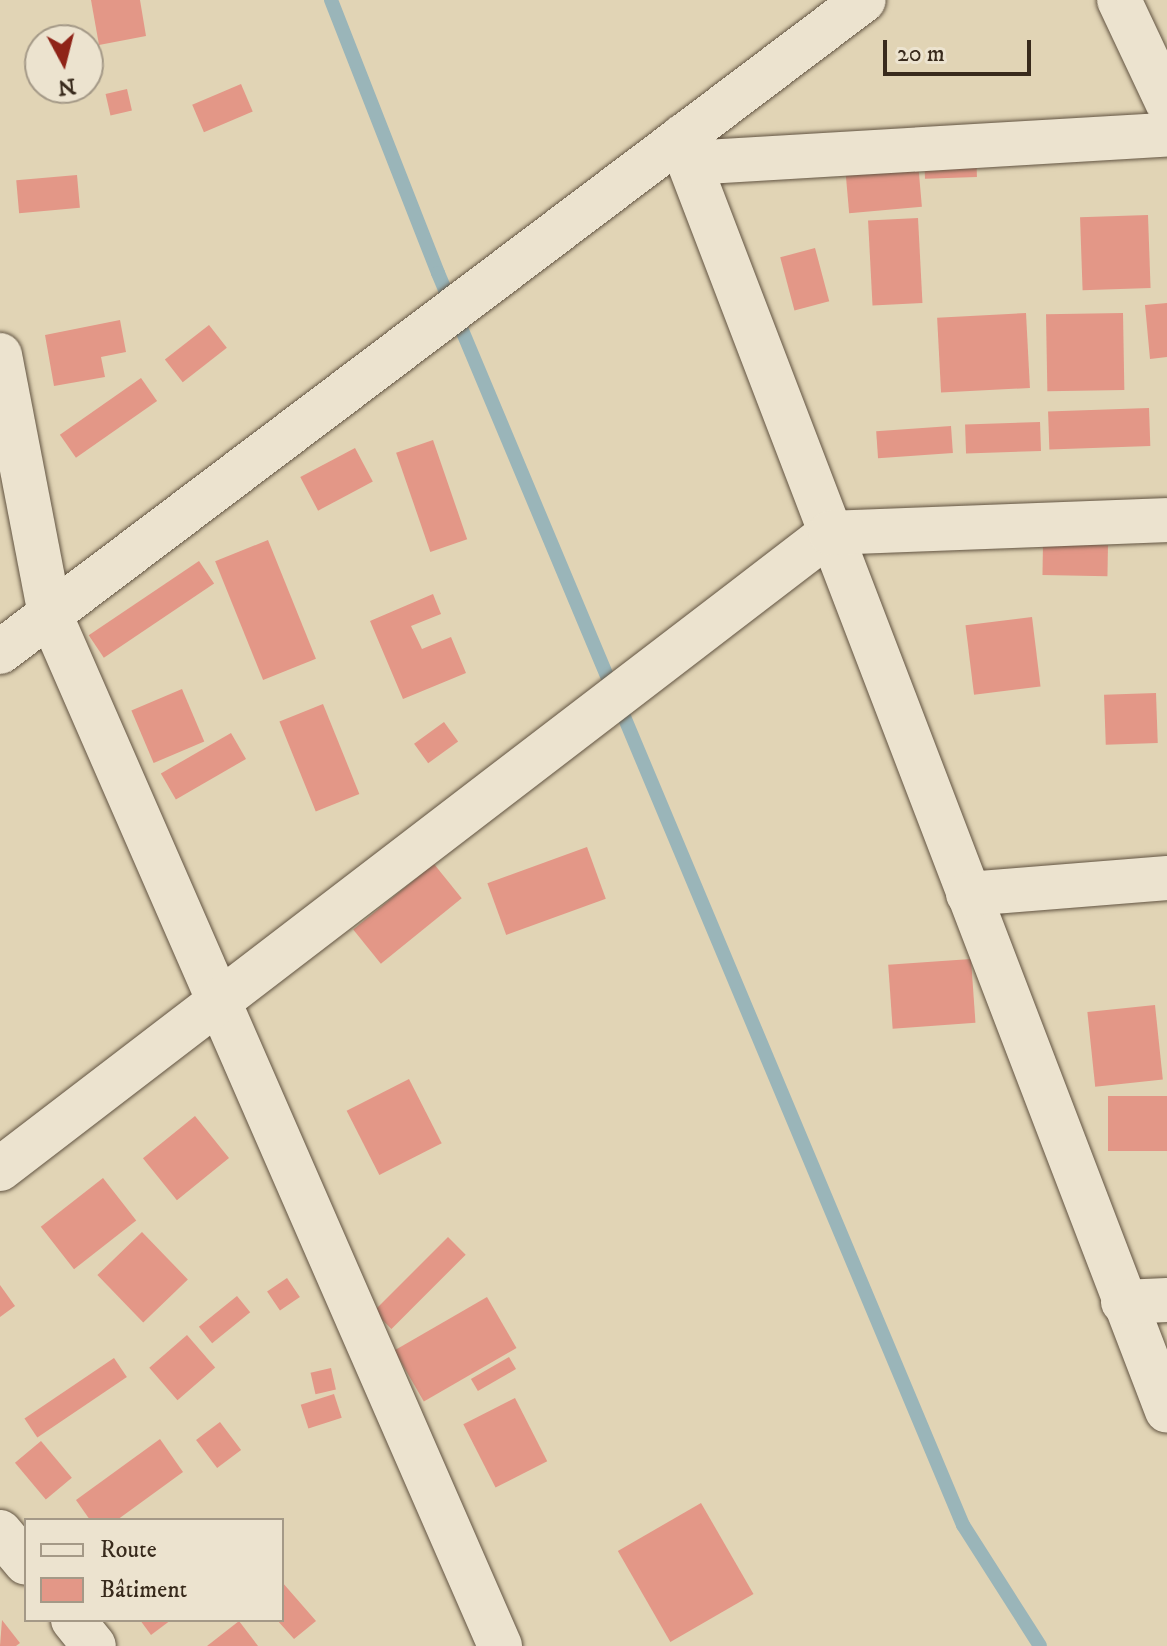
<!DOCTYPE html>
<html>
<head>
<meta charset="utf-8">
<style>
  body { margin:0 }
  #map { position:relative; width:1167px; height:1646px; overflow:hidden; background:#e1d4b5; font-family:"IM FELL DW Pica",serif }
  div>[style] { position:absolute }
  .stream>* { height:14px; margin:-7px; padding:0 7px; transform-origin:7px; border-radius:7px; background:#9ab5b9 }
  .building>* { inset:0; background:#e39787; transform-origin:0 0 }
  .roads { filter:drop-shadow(0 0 2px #625442) drop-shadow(0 0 2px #625442) }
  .street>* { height:44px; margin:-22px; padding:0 22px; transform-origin:22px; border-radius:22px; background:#ece3cf }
  .secondary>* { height:44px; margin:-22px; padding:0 22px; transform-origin:22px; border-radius:22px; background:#ece3cf }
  span { translate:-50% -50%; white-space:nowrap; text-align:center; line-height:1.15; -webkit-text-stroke:7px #ece3cf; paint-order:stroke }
  .legend { position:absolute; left:24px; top:1518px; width:260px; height:104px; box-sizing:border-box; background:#ece3cf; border:2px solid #a49987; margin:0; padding:10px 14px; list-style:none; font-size:24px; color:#382a1c }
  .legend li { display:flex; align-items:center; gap:16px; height:40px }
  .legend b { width:40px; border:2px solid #a49987 }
  .north { position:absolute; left:24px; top:24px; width:80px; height:80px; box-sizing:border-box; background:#ece3cf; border:2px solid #a49987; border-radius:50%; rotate:173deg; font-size:22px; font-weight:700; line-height:32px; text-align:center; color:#382a1c }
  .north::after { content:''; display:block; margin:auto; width:28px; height:36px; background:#8f2418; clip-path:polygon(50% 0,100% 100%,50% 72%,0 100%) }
  .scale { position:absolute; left:883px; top:40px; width:148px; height:36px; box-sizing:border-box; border:4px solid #382a1c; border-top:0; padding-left:10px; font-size:24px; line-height:28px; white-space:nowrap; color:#382a1c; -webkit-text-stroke:6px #ece3cf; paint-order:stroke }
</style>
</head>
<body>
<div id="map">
  <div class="stream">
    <i style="left:331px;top:0;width:293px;rotate:68.6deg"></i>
    <i style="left:438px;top:273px;width:1358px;rotate:67.25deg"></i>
    <i style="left:963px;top:1525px;width:143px;rotate:57.5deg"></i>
  </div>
  <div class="building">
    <i style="clip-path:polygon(91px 0,140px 0,146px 36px,99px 45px)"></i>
    <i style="left:241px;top:84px;width:30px;height:53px;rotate:67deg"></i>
    <i style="left:127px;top:89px;width:22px;height:22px;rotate:77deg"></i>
    <i style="left:976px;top:150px;width:27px;height:52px;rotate:88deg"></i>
    <i style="left:917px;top:151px;width:56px;height:73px;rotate:85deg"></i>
    <i style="left:77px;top:175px;width:33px;height:61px;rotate:85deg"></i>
    <i style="left:1148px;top:215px;width:73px;height:68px;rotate:88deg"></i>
    <i style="left:918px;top:218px;width:85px;height:50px;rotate:87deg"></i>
    <i style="left:815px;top:248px;width:55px;height:36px;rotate:75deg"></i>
    <i style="clip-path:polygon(1167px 303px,1167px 357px,1150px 359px,1145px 305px)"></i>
    <i style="left:1026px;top:313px;width:75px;height:89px;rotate:87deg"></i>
    <i style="left:1123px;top:313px;width:77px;height:77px;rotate:89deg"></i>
    <i style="clip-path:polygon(120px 320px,126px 352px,101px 357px,105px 377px,54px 386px,45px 335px)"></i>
    <i style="left:209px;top:325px;width:29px;height:56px;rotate:52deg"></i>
    <i style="left:141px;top:378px;width:28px;height:99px;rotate:55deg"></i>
    <i style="left:1149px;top:408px;width:38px;height:101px;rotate:88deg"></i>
    <i style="left:1040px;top:422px;width:29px;height:75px;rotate:88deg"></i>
    <i style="left:951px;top:426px;width:27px;height:75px;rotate:86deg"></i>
    <i style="left:433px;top:440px;width:105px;height:39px;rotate:71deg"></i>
    <i style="left:355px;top:448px;width:38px;height:62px;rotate:62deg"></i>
    <i style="left:268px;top:540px;width:128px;height:57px;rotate:68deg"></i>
    <i style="left:1043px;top:544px;width:65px;height:31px;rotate:1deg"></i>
    <i style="left:199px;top:561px;width:27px;height:133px;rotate:56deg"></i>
    <i style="clip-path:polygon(433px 594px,441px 614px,411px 626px,422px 649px,451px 637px,466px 673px,403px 699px,370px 621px)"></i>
    <i style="left:1032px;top:617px;width:70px;height:67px;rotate:83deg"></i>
    <i style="left:182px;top:689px;width:57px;height:55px;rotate:67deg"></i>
    <i style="left:1156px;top:693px;width:50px;height:52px;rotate:88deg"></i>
    <i style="left:323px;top:704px;width:97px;height:47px;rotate:68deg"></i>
    <i style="left:444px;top:722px;width:24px;height:37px;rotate:54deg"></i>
    <i style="left:231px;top:733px;width:30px;height:81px;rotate:60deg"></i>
    <i style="left:587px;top:847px;width:55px;height:106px;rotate:70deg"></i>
    <i style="left:434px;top:864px;width:44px;height:104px;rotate:51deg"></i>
    <i style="left:971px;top:959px;width:64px;height:83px;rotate:86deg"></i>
    <i style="left:1155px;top:1005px;width:75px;height:68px;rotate:84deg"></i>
    <i style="left:409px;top:1079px;width:72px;height:70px;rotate:63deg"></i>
    <i style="left:1167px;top:1096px;width:55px;height:59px;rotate:90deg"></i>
    <i style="left:195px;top:1116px;width:54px;height:67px;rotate:51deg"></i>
    <i style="left:103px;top:1178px;width:54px;height:79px;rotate:52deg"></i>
    <i style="left:142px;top:1232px;width:66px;height:62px;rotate:46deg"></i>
    <i style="left:448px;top:1237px;width:25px;height:105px;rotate:45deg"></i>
    <i style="left:287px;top:1278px;width:23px;height:24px;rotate:56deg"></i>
    <i style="clip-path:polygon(0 1285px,15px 1306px,0 1317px)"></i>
    <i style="left:237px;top:1296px;width:21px;height:49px;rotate:51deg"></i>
    <i style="left:487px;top:1297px;width:59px;height:107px;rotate:60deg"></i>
    <i style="left:187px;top:1335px;width:43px;height:50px;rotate:49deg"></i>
    <i style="left:509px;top:1357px;width:14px;height:44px;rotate:60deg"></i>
    <i style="left:114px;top:1358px;width:23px;height:108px;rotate:56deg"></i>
    <i style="left:331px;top:1368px;width:22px;height:21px;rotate:77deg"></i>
    <i style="left:334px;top:1394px;width:25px;height:35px;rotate:72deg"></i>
    <i style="left:515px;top:1398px;width:71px;height:58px;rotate:63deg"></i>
    <i style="left:220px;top:1422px;width:35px;height:30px;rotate:53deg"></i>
    <i style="clip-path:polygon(160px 1439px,183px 1472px,117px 1520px,90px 1520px,76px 1500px)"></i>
    <i style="left:41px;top:1441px;width:48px;height:34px;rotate:50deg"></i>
    <i style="left:701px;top:1503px;width:105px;height:96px;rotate:60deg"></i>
    <i style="clip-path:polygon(282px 1582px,316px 1621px,294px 1639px,277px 1620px,282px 1620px)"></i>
    <i style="clip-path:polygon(2px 1620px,20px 1643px,16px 1646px,0 1646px)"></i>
    <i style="clip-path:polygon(140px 1620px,171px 1620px,151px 1635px)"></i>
    <i style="clip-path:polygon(239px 1621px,258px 1646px,207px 1646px)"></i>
  </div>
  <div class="roads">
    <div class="street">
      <i style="left:1119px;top:0;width:113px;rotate:64.8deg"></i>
      <i style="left:683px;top:136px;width:28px;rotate:77deg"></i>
      <i style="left:689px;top:163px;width:1336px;rotate:69.04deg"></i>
      <i style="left:689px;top:163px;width:479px;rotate:-3.4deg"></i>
      <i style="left:0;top:355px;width:264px;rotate:79.1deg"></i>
      <i style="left:50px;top:614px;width:1126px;rotate:66.44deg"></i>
      <i style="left:968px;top:894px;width:200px;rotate:-4.6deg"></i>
      <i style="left:0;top:1169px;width:1046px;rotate:-37.46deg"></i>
      <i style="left:830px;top:533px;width:337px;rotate:-2.2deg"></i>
      <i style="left:1123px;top:1302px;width:44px;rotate:-2.6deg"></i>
      <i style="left:0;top:1532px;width:40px;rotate:50deg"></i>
      <i style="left:73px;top:1620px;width:33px;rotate:51deg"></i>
    </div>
    <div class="secondary">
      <i style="left:0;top:652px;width:1082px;rotate:-37.04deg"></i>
    </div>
  </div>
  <ul class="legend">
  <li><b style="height:10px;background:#ece3cf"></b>Route</li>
  <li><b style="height:22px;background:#e39787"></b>Bâtiment</li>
  </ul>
  <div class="north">N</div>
  <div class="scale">20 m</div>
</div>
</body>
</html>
